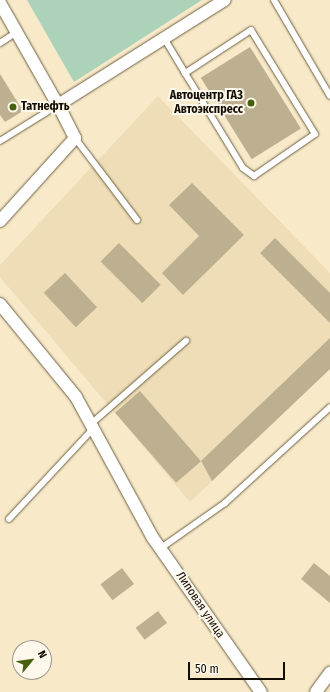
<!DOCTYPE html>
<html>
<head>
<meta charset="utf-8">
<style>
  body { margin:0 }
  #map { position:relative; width:330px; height:692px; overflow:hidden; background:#f8eac9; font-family:"Fira Sans Condensed",sans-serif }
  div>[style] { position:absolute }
  .built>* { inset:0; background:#eeddb6 }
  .green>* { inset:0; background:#acd2ba }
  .building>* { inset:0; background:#bdb091; transform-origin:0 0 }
  .roads { filter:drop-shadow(0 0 1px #6c6043) drop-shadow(0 0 1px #6c6043) }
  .lane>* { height:6px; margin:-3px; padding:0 3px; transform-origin:3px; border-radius:3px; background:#fff }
  .street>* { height:12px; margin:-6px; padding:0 6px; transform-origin:6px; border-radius:6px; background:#fff }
  .dots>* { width:11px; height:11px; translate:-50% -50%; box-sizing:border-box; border:2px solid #fdf8eb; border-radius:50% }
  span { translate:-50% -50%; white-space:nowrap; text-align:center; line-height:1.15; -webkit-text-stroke:4px #fdf8eb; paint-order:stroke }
  .poi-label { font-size:12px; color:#120d03; font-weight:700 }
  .right { translate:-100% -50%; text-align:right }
  .left { translate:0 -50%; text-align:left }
  .street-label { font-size:12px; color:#120d03 }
  .north { position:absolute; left:12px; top:640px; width:40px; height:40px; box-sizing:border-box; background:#fdf8eb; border:1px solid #9f9a8e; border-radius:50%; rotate:61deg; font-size:11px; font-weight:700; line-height:16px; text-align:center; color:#120d03 }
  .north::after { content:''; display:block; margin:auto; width:14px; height:18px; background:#47600f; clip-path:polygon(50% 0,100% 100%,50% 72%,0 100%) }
  .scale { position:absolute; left:188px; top:662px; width:97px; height:18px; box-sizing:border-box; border:2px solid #120d03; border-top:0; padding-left:5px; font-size:12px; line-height:14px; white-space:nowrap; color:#120d03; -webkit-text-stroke:3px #fdf8eb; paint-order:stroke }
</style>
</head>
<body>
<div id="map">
  <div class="built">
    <i style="clip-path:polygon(158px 96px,330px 273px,330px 369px,190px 502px,0 277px,0 265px)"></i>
  </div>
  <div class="green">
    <i style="clip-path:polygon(27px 0,202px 0,74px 82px)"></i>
  </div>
  <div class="building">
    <i style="left:250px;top:47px;width:96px;height:58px;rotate:58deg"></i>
    <i style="clip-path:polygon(0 74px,23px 111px,5px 122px,0 115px)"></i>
    <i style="clip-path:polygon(192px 183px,244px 235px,183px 295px,162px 273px,199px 236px,169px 205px)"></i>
    <i style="clip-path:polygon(275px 238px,330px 293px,330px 323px,260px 253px)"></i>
    <i style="left:119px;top:243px;width:59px;height:26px;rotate:45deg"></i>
    <i style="left:65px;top:273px;width:47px;height:29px;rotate:47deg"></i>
    <i style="clip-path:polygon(330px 338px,330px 369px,212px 481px,201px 461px)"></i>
    <i style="left:140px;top:391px;width:93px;height:33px;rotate:49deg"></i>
    <i style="clip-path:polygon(314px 563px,330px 576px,330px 603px,301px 579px)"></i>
    <i style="left:122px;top:568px;width:20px;height:27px;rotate:53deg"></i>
    <i style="left:158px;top:611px;width:15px;height:28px;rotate:53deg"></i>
  </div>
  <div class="roads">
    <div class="lane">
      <i style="left:274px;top:0;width:111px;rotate:59.7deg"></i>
      <i style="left:164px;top:38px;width:41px;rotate:59deg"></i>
      <i style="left:185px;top:73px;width:111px;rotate:58.6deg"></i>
      <i style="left:243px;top:168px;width:14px;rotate:36deg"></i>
      <i style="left:254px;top:176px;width:74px;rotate:-34.5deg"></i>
      <i style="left:315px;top:134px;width:122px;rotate:-121.6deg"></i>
      <i style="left:251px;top:30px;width:79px;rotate:146.9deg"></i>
      <i style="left:0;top:43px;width:20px;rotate:-33deg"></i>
      <i style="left:75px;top:138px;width:103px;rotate:52.9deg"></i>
      <i style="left:0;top:141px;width:68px;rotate:-31.8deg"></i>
      <i style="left:92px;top:423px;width:125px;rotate:-41.1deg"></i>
      <i style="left:9px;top:519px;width:123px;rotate:-47deg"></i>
      <i style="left:161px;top:548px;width:78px;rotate:-35.1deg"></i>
      <i style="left:225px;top:503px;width:142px;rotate:-42.4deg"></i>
    </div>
    <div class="street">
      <i style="left:0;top:3px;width:117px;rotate:60.4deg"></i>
      <i style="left:58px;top:105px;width:197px;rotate:-32.2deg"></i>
      <i style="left:0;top:221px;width:112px;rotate:-47.9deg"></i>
      <i style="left:75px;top:138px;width:37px;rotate:-117deg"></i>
      <i style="left:0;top:304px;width:120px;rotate:50.7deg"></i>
      <i style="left:76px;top:397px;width:161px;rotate:61.4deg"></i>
      <i style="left:153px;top:538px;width:188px;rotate:55deg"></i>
      <i style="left:316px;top:692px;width:24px;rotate:-54deg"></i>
    </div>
  </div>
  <div class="dots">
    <i style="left:251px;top:103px;background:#47600f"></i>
    <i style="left:13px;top:107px;background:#47600f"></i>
  </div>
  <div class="poi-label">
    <span class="right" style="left:243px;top:103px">Автоцентр ГАЗ<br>Автоэкспресс</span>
    <span class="left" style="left:21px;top:107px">Татнефть</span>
  </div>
  <div class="street-label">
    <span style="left:200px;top:605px;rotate:56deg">Липовая улица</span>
  </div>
  <div class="north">N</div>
  <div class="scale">50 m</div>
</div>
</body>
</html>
